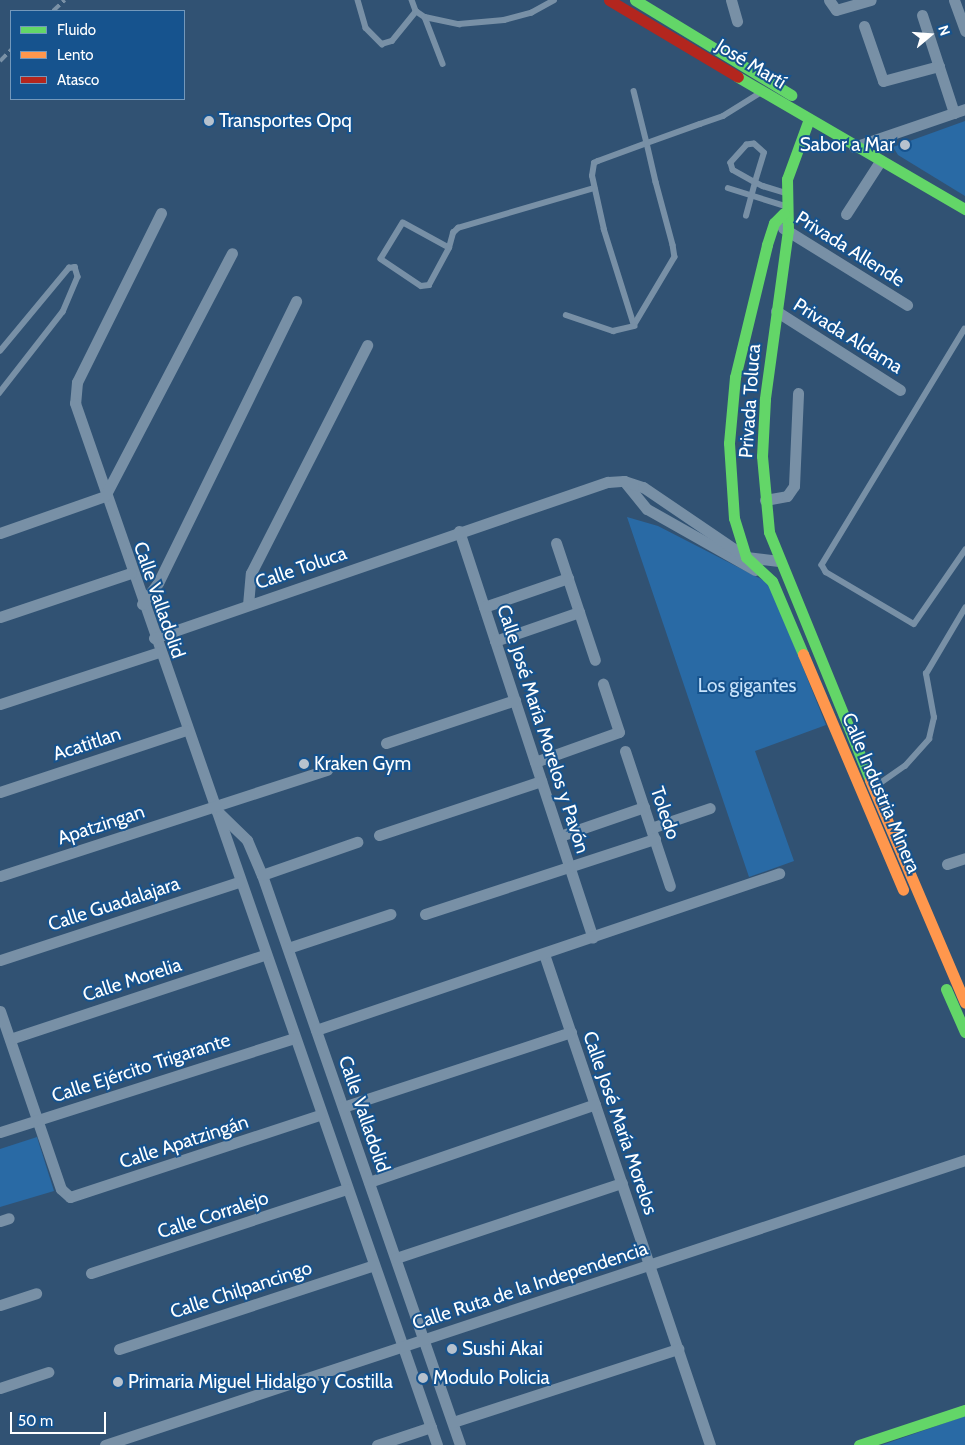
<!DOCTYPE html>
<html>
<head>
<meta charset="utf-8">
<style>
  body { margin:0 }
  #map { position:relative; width:965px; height:1445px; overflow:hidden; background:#315273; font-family:Cabin,sans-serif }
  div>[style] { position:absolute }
  .green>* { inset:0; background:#296aa5 }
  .lane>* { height:5.5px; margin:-2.75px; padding:0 2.75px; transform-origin:2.75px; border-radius:2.75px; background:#7890a6 }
  .street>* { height:11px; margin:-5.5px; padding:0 5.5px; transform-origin:5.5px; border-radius:5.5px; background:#7890a6 }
  .fast>* { height:11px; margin:-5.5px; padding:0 5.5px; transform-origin:5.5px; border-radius:5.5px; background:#63d668 }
  .slow>* { height:11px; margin:-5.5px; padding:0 5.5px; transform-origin:5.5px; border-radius:5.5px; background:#ff974d }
  .jam>* { height:11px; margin:-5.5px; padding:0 5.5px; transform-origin:5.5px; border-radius:5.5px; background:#b3261e }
  .rail>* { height:4px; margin-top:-2px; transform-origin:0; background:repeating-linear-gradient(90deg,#7a91a6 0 9px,transparent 0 13px) }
  .dots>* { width:14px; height:14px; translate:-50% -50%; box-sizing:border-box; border:2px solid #16538e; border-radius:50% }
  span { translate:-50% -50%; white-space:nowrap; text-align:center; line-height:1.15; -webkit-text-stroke:4px #16538e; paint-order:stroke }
  .street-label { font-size:19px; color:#fff }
  .poi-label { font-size:19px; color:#fff }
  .left { translate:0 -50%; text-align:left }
  .right { translate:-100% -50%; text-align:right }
  .park-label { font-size:19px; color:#c8e3fb }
  .legend { position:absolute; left:10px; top:10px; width:175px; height:90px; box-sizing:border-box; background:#16538e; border:1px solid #7398bb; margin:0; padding:6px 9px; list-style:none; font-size:15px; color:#fff }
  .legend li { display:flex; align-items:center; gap:10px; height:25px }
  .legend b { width:25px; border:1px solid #7398bb }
  .north { position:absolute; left:905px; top:10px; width:50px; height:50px; -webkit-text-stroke:4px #16538e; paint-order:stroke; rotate:72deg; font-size:14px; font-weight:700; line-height:20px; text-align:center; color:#fff }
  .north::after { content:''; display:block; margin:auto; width:18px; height:22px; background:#fff; clip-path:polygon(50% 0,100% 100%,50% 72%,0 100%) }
  .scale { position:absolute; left:10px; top:1412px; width:96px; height:22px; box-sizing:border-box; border:2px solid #fff; border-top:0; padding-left:6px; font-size:15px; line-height:18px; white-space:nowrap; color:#fff; -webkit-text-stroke:4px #16538e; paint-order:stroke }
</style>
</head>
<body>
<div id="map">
  <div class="green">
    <i style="clip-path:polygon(965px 121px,965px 196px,898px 155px,893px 147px)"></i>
    <i style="clip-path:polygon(627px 517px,658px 526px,769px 583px,826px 725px,755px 751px,794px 861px,749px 877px)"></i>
    <i style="clip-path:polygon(37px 1137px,54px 1191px,0 1207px,0 1149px)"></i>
    <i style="clip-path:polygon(965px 1416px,965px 1445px,882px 1445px)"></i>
  </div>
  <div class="lane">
    <i style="left:358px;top:0;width:29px;rotate:74deg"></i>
    <i style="left:366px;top:28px;width:23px;rotate:45deg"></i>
    <i style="left:382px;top:44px;width:10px;rotate:-17deg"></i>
    <i style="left:392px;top:41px;width:38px;rotate:-51deg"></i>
    <i style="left:412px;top:0;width:12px;rotate:70deg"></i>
    <i style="left:416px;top:11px;width:11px;rotate:34deg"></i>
    <i style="left:425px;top:17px;width:35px;rotate:12deg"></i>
    <i style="left:459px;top:24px;width:45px;rotate:-5.1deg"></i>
    <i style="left:504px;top:20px;width:28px;rotate:-15deg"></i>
    <i style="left:531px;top:13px;width:26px;rotate:-29deg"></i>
    <i style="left:425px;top:17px;width:50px;rotate:69deg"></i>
    <i style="left:634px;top:91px;width:54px;rotate:76deg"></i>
    <i style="left:647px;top:143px;width:40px;rotate:77deg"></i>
    <i style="left:656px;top:182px;width:65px;rotate:74.9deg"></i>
    <i style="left:673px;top:245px;width:12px;rotate:81deg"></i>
    <i style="left:675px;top:257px;width:80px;rotate:120.7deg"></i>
    <i style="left:634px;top:326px;width:101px;rotate:-107.4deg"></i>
    <i style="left:604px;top:230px;width:55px;rotate:-102.5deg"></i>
    <i style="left:592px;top:176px;width:13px;rotate:-81deg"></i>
    <i style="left:594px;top:163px;width:4px;rotate:-27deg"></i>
    <i style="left:598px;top:161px;width:52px;rotate:-20.2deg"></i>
    <i style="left:647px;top:143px;width:56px;rotate:-19.7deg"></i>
    <i style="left:700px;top:124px;width:24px;rotate:-19deg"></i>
    <i style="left:723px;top:116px;width:44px;rotate:-31.9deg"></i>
    <i style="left:728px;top:188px;width:60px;rotate:17.5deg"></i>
    <i style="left:746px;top:216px;width:35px;rotate:-75deg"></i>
    <i style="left:755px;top:182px;width:30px;rotate:-73deg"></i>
    <i style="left:764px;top:153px;width:13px;rotate:-138deg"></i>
    <i style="left:754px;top:144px;width:7px;rotate:172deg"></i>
    <i style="left:747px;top:145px;width:24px;rotate:132deg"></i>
    <i style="left:731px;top:163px;width:7px;rotate:74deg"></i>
    <i style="left:733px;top:170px;width:25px;rotate:29deg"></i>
    <i style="left:755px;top:182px;width:9px;rotate:27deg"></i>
    <i style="left:763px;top:186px;width:24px;rotate:17deg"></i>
    <i style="left:449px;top:248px;width:52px;rotate:-151.5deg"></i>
    <i style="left:403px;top:223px;width:42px;rotate:121.4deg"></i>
    <i style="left:381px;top:259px;width:48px;rotate:34deg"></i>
    <i style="left:421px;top:286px;width:8px;rotate:-7deg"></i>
    <i style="left:429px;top:285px;width:42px;rotate:-61.6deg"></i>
    <i style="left:449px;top:248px;width:16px;rotate:-75deg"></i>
    <i style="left:453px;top:233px;width:7px;rotate:-45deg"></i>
    <i style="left:458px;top:228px;width:142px;rotate:-16.4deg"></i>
    <i style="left:566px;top:315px;width:50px;rotate:18.8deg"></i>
    <i style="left:613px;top:331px;width:22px;rotate:-13deg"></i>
    <i style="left:965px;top:329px;width:276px;rotate:121.2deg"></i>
    <i style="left:822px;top:565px;width:8px;rotate:60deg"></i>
    <i style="left:826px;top:572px;width:102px;rotate:30.6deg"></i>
    <i style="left:914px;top:624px;width:90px;rotate:-55.4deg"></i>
    <i style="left:0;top:351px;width:108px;rotate:-50.3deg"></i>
    <i style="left:69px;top:268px;width:6px;rotate:-9deg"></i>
    <i style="left:75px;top:267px;width:10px;rotate:73deg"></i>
    <i style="left:78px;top:277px;width:38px;rotate:113deg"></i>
    <i style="left:63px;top:312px;width:103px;rotate:127.9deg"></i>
    <i style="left:876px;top:786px;width:35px;rotate:-35deg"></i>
    <i style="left:905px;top:766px;width:36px;rotate:-48deg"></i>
    <i style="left:929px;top:739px;width:22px;rotate:-77deg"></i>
    <i style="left:934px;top:718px;width:45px;rotate:-100.3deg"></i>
    <i style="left:926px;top:674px;width:77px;rotate:-59.4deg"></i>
  </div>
  <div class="street">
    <i style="left:731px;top:0;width:22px;rotate:74deg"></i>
    <i style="left:829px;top:0;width:12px;rotate:55deg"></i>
    <i style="left:836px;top:10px;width:36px;rotate:-16deg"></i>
    <i style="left:954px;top:0;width:33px;rotate:70deg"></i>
    <i style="left:922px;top:15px;width:103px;rotate:71.9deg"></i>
    <i style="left:864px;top:26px;width:58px;rotate:70.9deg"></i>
    <i style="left:883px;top:81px;width:58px;rotate:-15deg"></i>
    <i style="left:854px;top:147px;width:117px;rotate:-18.9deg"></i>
    <i style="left:161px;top:213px;width:189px;rotate:116.4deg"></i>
    <i style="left:77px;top:382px;width:21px;rotate:95deg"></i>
    <i style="left:75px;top:403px;width:1103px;rotate:70.84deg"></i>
    <i style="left:846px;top:214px;width:64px;rotate:-57.1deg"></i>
    <i style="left:783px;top:228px;width:146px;rotate:31.8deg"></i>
    <i style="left:776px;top:311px;width:147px;rotate:32.5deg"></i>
    <i style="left:624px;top:481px;width:36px;rotate:51deg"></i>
    <i style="left:647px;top:509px;width:124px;rotate:29.5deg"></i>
    <i style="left:765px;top:500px;width:22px;rotate:-10deg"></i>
    <i style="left:787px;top:496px;width:12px;rotate:-55deg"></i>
    <i style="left:794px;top:486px;width:93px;rotate:-87.5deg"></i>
    <i style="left:459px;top:531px;width:428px;rotate:71.8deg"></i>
    <i style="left:0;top:533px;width:111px;rotate:-19.4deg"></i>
    <i style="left:105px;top:496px;width:274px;rotate:-62.4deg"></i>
    <i style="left:556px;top:543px;width:123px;rotate:71.6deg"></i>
    <i style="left:142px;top:604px;width:26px;rotate:-53deg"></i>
    <i style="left:158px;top:583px;width:314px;rotate:-63.9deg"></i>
    <i style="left:248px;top:605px;width:32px;rotate:-85deg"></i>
    <i style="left:251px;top:573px;width:256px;rotate:-63deg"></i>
    <i style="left:484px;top:607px;width:89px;rotate:-19deg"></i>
    <i style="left:0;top:617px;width:138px;rotate:-18.6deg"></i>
    <i style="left:154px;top:638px;width:480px;rotate:-19deg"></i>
    <i style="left:608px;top:482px;width:16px;rotate:-4deg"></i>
    <i style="left:624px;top:481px;width:20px;rotate:18deg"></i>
    <i style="left:643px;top:487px;width:125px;rotate:34.2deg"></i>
    <i style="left:746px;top:557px;width:31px;rotate:7deg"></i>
    <i style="left:495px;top:641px;width:89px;rotate:-19deg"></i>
    <i style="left:0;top:704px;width:167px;rotate:-18.1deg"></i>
    <i style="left:386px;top:743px;width:136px;rotate:-18.4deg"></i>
    <i style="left:625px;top:751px;width:142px;rotate:71.6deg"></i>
    <i style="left:535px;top:762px;width:89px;rotate:-19.7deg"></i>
    <i style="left:619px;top:732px;width:51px;rotate:-108.4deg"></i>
    <i style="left:0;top:792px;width:196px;rotate:-18.4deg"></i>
    <i style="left:216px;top:810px;width:43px;rotate:44.1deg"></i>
    <i style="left:247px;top:840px;width:38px;rotate:67deg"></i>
    <i style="left:262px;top:875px;width:603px;rotate:70.84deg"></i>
    <i style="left:651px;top:828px;width:62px;rotate:-18.7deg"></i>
    <i style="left:379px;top:835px;width:171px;rotate:-18.4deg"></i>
    <i style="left:560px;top:836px;width:89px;rotate:-19deg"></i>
    <i style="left:947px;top:864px;width:19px;rotate:-18deg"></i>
    <i style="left:262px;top:875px;width:101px;rotate:-19.2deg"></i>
    <i style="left:0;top:876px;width:344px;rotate:-18deg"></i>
    <i style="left:425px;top:914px;width:242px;rotate:-18.1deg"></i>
    <i style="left:288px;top:948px;width:108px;rotate:-18.4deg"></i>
    <i style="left:544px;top:954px;width:518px;rotate:71.32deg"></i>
    <i style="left:0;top:960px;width:251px;rotate:-18.1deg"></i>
    <i style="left:0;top:1011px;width:188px;rotate:71.1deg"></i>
    <i style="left:61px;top:1189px;width:12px;rotate:42deg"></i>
    <i style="left:70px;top:1197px;width:263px;rotate:-18.2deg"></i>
    <i style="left:316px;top:1030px;width:489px;rotate:-18.7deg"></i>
    <i style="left:10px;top:1039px;width:268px;rotate:-18.3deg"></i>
    <i style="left:343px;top:1107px;width:240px;rotate:-18.2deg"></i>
    <i style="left:0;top:1132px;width:309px;rotate:-17.7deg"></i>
    <i style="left:369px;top:1182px;width:239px;rotate:-19deg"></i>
    <i style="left:0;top:1221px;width:9px;rotate:-18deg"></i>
    <i style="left:396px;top:1258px;width:238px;rotate:-18.4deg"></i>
    <i style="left:91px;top:1273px;width:269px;rotate:-18.2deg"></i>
    <i style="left:0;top:1305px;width:38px;rotate:-18deg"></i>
    <i style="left:119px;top:1349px;width:268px;rotate:-18.2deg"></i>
    <i style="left:0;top:1388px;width:51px;rotate:-18.4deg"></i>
    <i style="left:453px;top:1422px;width:237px;rotate:-18deg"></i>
    <i style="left:105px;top:1445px;width:906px;rotate:-18.33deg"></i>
    <i style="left:377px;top:1445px;width:57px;rotate:-18.4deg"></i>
  </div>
  <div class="fast">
    <i style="left:635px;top:0;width:183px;rotate:31.3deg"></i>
    <i style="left:738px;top:77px;width:263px;rotate:30.2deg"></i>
    <i style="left:809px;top:119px;width:64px;rotate:110.1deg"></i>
    <i style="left:787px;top:179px;width:51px;rotate:88.9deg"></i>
    <i style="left:788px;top:230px;width:171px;rotate:97.8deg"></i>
    <i style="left:765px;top:399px;width:57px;rotate:93deg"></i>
    <i style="left:762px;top:456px;width:76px;rotate:84.7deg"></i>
    <i style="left:769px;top:532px;width:268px;rotate:67.8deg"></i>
    <i style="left:784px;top:213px;width:14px;rotate:135deg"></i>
    <i style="left:774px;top:223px;width:23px;rotate:108deg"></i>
    <i style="left:767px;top:245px;width:136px;rotate:103.6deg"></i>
    <i style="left:735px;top:377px;width:66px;rotate:95.2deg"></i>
    <i style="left:729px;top:443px;width:75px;rotate:86.2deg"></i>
    <i style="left:734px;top:518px;width:41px;rotate:72.9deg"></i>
    <i style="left:746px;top:557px;width:35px;rotate:43deg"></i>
    <i style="left:772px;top:581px;width:79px;rotate:67deg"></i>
    <i style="left:946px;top:989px;width:47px;rotate:66.2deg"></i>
    <i style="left:859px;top:1445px;width:112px;rotate:-18.3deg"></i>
  </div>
  <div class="slow">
    <i style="left:803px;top:654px;width:256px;rotate:67deg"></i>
    <i style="left:870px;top:780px;width:242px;rotate:66.9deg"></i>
  </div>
  <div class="jam">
    <i style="left:609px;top:0;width:150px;rotate:30.8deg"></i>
  </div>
  <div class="rail">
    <i style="left:53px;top:11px;width:16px;rotate:-43deg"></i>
    <i style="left:0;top:61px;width:16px;rotate:-45deg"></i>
  </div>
  <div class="dots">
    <i style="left:209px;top:121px;background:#b7c2ce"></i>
    <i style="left:905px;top:145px;background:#b7c2ce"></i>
    <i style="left:304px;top:764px;background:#b7c2ce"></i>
    <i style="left:452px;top:1349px;background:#b7c2ce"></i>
    <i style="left:423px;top:1378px;background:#b7c2ce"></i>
    <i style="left:118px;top:1382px;background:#b7c2ce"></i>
  </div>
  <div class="street-label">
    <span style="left:751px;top:64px;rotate:31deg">José Martí</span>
    <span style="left:850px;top:249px;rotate:32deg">Privada Allende</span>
    <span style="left:848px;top:336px;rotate:32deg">Privada Aldama</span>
    <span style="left:750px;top:401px;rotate:-86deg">Privada Toluca</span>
    <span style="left:301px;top:568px;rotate:-19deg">Calle Toluca</span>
    <span style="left:159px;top:600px;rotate:71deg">Calle Valladolid</span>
    <span style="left:543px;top:729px;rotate:72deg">Calle José María Morelos y Pavón</span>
    <span style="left:87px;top:744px;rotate:-18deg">Acatitlan</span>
    <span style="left:881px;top:793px;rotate:67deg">Calle Industria Minera</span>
    <span style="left:665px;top:813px;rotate:71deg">Toledo</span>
    <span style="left:101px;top:825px;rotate:-18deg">Apatzingan</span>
    <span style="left:114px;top:904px;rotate:-18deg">Calle Guadalajara</span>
    <span style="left:132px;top:980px;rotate:-18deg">Calle Morelia</span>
    <span style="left:141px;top:1068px;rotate:-18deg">Calle Ejército Trigarante</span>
    <span style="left:364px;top:1114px;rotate:71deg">Calle Valladolid</span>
    <span style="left:620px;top:1123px;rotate:71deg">Calle José María Morelos</span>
    <span style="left:184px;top:1142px;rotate:-18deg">Calle Apatzingán</span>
    <span style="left:213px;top:1215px;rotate:-18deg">Calle Corralejo</span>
    <span style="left:530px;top:1286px;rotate:-18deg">Calle Ruta de la Independencia</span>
    <span style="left:241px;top:1290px;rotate:-18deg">Calle Chilpancingo</span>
  </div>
  <div class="poi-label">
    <span class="left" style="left:219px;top:121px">Transportes Opq</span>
    <span class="right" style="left:895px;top:145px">Sabor a Mar</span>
    <span class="left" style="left:314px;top:764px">Kraken Gym</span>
    <span class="left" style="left:462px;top:1349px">Sushi Akai</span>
    <span class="left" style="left:433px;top:1378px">Modulo Policia</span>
    <span class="left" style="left:128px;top:1382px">Primaria Miguel Hidalgo y Costilla</span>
  </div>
  <div class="park-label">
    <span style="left:747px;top:686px">Los gigantes</span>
  </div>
  <ul class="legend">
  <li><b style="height:6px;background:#63d668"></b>Fluido</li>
  <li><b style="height:6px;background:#ff974d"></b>Lento</li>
  <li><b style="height:6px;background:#b3261e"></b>Atasco</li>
  </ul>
  <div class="north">N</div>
  <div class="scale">50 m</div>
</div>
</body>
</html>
